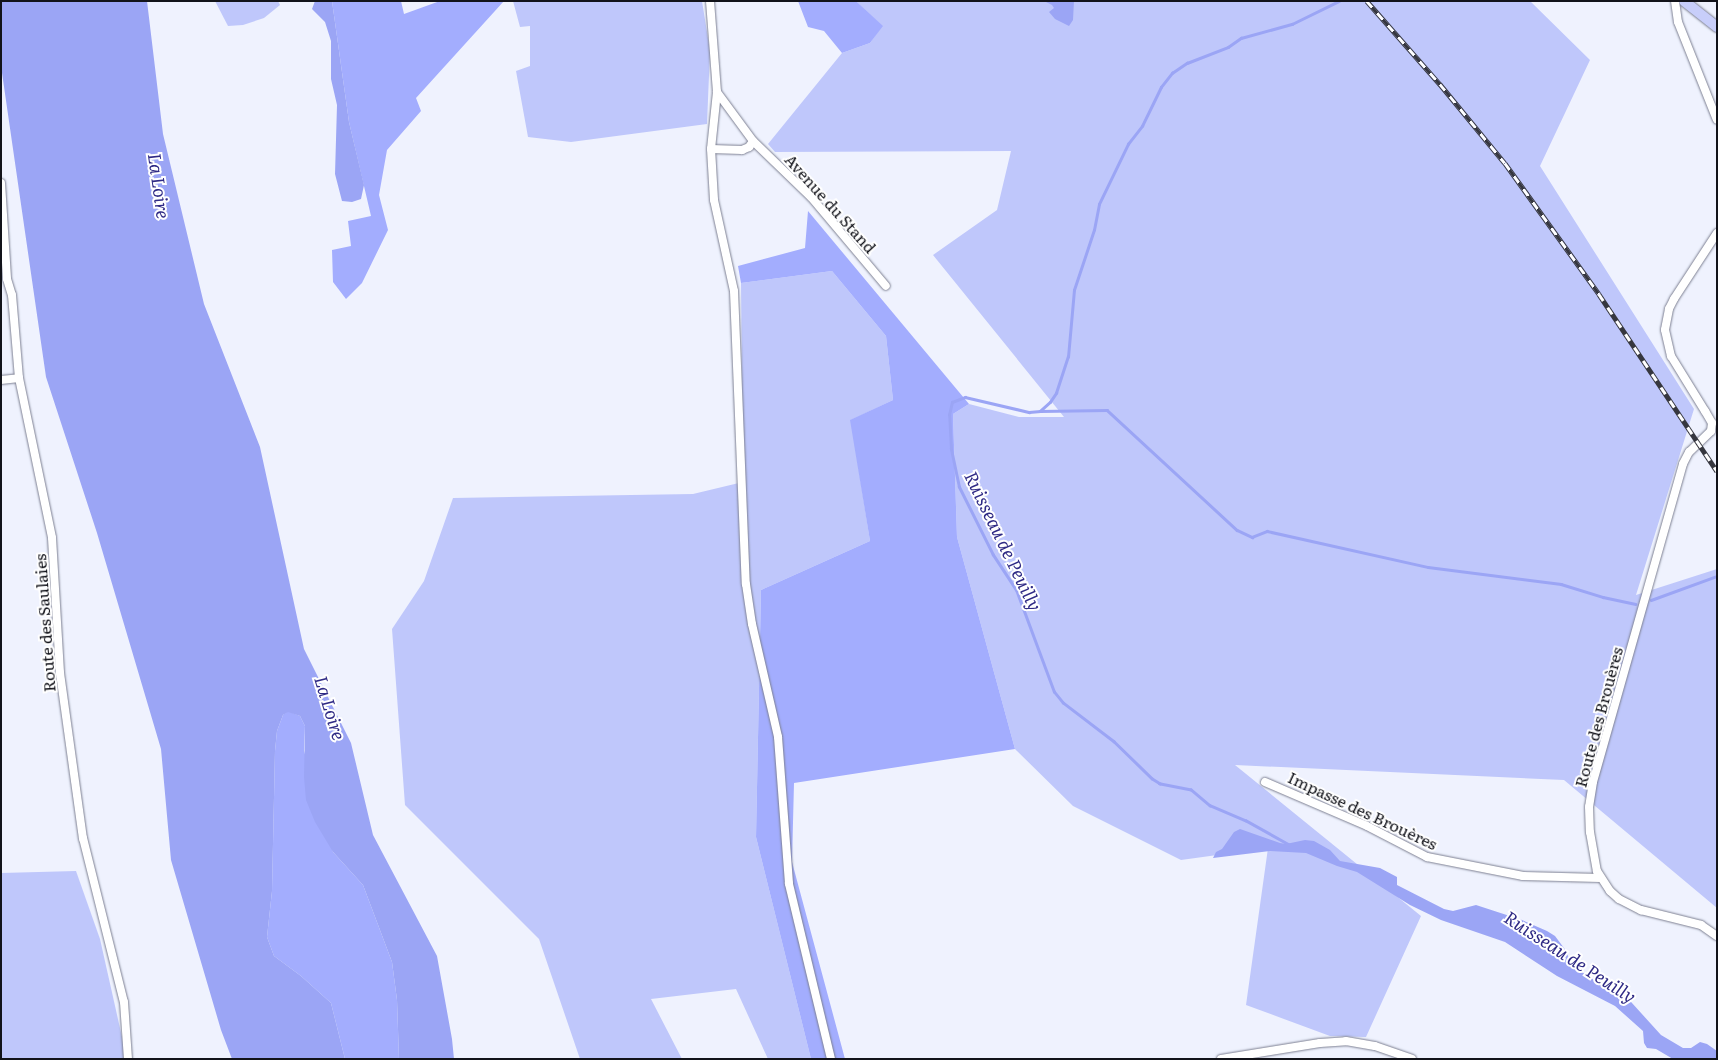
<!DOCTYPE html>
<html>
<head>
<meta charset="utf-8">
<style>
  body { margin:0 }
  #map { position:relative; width:1718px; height:1060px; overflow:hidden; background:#eff2fe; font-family:Literata,serif }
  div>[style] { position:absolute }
  .green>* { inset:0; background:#bfc7fb }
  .forest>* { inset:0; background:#a3adfe }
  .water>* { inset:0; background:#9ba5f5 }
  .stream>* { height:2.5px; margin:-1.25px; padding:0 1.25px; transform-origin:1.25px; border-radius:1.25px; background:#9ba5f5 }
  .roads { filter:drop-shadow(0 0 1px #7d8092) drop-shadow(0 0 1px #7d8092) }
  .minor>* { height:8px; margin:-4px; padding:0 4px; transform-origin:4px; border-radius:4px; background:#fff }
  .major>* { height:10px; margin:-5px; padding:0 5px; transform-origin:5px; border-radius:5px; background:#c8cefa }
  .rail>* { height:4.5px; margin-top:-2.25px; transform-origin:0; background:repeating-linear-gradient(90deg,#fff 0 8px,#36373f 0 16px); box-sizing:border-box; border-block:1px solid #36373f }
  span { translate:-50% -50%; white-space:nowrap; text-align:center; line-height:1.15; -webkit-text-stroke:4px #fff; paint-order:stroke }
  .street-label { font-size:16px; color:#12131a }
  .water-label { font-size:18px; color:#2f2a85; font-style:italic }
  .frame { position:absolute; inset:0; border:2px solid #12131a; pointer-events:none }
</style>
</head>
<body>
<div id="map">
  <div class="green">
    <i style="clip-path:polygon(215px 1px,278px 1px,280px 5px,264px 18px,243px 25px,228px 26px)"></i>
    <i style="clip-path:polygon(513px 1px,702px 1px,710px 51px,707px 124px,571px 142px,528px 137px,516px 71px,530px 66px,530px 26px,520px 27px)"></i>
    <i style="clip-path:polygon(856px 1px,1530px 1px,1590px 60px,1540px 166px,1694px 409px,1636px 595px,1717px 569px,1717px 908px,1564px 780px,1235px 765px,1421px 916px,1366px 1037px,1330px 1036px,1246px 1005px,1268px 848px,1181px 860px,1073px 806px,1015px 749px,957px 537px,953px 414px,969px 404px,1019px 417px,1064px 417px,933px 255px,997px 210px,1011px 151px,775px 152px,768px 144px,842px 53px,870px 43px,882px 26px)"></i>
    <i style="clip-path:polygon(832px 271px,886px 336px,893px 400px,851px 420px,870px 541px,761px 590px,756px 837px,811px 1059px,768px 1059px,736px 989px,651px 999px,682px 1059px,580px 1059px,539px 939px,405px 805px,392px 629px,424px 581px,453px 498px,693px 494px,743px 482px,741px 283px)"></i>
    <i style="clip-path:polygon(76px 871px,100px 939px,124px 1046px,124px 1059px,1px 1059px,1px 873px)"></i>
  </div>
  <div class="forest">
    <i style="clip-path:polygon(332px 1px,401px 1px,404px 14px,440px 1px,504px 1px,416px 98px,421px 111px,387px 150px,379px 195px,388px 230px,362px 283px,346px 299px,333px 282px,332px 250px,351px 246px,348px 221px,371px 216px,349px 122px)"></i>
    <i style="clip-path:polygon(798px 1px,856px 1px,883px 26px,870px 43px,842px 53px,824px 31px,808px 27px)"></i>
    <i style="clip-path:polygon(808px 211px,969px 404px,953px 414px,957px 537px,1015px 749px,794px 783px,792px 862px,845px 1059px,811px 1059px,756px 837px,761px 590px,870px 541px,850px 420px,893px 400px,886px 336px,832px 271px,741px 283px,738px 266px,805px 248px)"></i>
    <i style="clip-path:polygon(288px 711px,300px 716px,305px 726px,304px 751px,333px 852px,363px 885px,392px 962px,397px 1000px,399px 1059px,345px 1059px,331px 1003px,301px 976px,274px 956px,267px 937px,272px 891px,275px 751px,277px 731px,283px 715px)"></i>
  </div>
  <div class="water">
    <i style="clip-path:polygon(1px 1px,147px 1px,163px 134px,204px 304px,260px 447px,304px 649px,351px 743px,373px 835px,437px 956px,452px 1039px,454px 1059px,399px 1059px,397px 1000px,392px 962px,363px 885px,333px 852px,315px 822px,306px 800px,304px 777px,305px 726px,300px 716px,288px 712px,283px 715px,277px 731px,275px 751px,272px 891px,267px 937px,274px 956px,301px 976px,331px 1003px,345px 1059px,232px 1059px,221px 1030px,171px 860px,161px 749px,97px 533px,46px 377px,1px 66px)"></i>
    <i style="clip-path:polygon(315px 1px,332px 1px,349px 122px,364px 185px,361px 199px,352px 202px,342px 201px,335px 174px,337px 105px,331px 79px,331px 41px,325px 22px,312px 9px)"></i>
    <i style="clip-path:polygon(1044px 1px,1074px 1px,1073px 20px,1069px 26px,1055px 19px,1049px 12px,1054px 8px,1052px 5px)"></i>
    <i style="clip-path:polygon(1240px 829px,1280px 843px,1286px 844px,1305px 840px,1314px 841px,1330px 850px,1340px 861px,1380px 868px,1397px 877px,1397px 885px,1444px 909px,1453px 911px,1476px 905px,1522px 920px,1547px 931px,1555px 936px,1564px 948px,1573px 966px,1600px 984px,1622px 992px,1661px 1035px,1683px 1048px,1691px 1048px,1700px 1042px,1707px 1044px,1717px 1051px,1717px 1059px,1673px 1059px,1656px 1049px,1647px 1048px,1644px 1043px,1643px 1031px,1615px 1006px,1557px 976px,1505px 942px,1441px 920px,1410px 905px,1357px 872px,1337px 866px,1306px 853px,1270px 851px,1213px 858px,1216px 852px,1222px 849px,1234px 832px)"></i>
  </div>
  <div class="stream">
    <i style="left:1040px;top:411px;width:67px;rotate:-0.9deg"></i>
    <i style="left:1107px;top:410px;width:177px;rotate:42.7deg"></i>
    <i style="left:1237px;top:530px;width:17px;rotate:25deg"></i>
    <i style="left:1252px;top:537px;width:16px;rotate:-22deg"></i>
    <i style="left:1267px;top:531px;width:165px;rotate:12.6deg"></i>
    <i style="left:1428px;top:567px;width:134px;rotate:7.3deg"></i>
    <i style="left:1561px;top:584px;width:44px;rotate:17.2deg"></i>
    <i style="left:1603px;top:597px;width:33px;rotate:12deg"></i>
    <i style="left:1651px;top:600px;width:70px;rotate:-20deg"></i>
    <i style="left:1289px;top:845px;width:49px;rotate:-150.8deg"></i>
    <i style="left:1246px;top:821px;width:39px;rotate:-157deg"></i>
    <i style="left:1210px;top:806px;width:25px;rotate:-140deg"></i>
    <i style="left:1191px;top:790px;width:32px;rotate:-169deg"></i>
    <i style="left:1160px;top:784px;width:9px;rotate:-148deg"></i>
    <i style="left:1152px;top:779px;width:53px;rotate:-135.8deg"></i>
    <i style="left:1114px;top:742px;width:64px;rotate:-142.6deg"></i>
    <i style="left:1063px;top:703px;width:14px;rotate:-129deg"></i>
    <i style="left:1054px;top:692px;width:109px;rotate:-110.4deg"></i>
    <i style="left:1016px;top:590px;width:42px;rotate:-123.3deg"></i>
    <i style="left:993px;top:555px;width:76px;rotate:-116.6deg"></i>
    <i style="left:959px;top:487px;width:39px;rotate:-102deg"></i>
    <i style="left:951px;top:449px;width:34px;rotate:-93deg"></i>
    <i style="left:949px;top:415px;width:13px;rotate:-77deg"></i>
    <i style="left:952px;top:402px;width:14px;rotate:-21deg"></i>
    <i style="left:965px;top:397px;width:66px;rotate:13.2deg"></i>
    <i style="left:1029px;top:412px;width:11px;rotate:-5deg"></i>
    <i style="left:1040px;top:411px;width:13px;rotate:-42deg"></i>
    <i style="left:1050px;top:402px;width:11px;rotate:-56deg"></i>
    <i style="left:1056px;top:393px;width:38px;rotate:-72deg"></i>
    <i style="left:1068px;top:357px;width:67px;rotate:-84.9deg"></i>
    <i style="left:1074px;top:290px;width:63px;rotate:-71.6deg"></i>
    <i style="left:1094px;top:230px;width:26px;rotate:-79deg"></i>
    <i style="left:1099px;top:204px;width:67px;rotate:-64.2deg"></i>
    <i style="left:1128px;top:144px;width:23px;rotate:-52deg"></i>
    <i style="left:1142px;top:126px;width:43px;rotate:-64deg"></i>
    <i style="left:1161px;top:87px;width:18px;rotate:-52deg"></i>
    <i style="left:1172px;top:73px;width:18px;rotate:-34deg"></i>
    <i style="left:1187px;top:63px;width:44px;rotate:-21.3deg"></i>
    <i style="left:1228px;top:47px;width:16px;rotate:-35deg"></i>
    <i style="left:1241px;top:38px;width:53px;rotate:-15.4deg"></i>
    <i style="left:1292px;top:24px;width:52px;rotate:-26.1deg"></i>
  </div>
  <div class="roads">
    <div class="minor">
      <i style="left:710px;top:1px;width:91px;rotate:85.6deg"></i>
      <i style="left:717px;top:92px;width:57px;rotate:96deg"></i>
      <i style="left:711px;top:149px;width:51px;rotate:86.6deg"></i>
      <i style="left:714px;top:200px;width:93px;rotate:77.6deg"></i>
      <i style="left:734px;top:291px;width:293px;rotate:87.7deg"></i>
      <i style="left:746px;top:584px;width:40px;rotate:81.5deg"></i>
      <i style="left:752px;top:624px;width:116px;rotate:77deg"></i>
      <i style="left:778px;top:737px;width:147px;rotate:85.7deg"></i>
      <i style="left:789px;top:884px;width:180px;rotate:76.5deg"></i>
      <i style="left:1675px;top:1px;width:21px;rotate:82deg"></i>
      <i style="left:1678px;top:22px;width:105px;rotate:68.3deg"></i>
      <i style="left:717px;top:92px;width:61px;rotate:53.7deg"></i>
      <i style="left:753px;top:141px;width:81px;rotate:44deg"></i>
      <i style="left:811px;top:197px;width:116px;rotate:49.9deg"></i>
      <i style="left:711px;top:149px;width:31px;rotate:2deg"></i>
      <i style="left:742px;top:150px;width:8px;rotate:-23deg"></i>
      <i style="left:749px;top:147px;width:7px;rotate:-56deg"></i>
      <i style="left:1px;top:183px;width:96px;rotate:86.4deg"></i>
      <i style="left:7px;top:279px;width:17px;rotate:73deg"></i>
      <i style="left:12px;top:295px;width:83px;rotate:85.2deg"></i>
      <i style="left:19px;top:378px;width:163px;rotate:78.3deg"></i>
      <i style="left:52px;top:538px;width:135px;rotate:86.6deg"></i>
      <i style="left:60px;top:673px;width:167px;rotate:82.1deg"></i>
      <i style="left:83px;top:838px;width:169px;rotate:76deg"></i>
      <i style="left:124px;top:1002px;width:57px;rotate:86deg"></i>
      <i style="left:1717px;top:233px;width:79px;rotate:123.1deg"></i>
      <i style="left:1674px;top:299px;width:11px;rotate:117deg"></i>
      <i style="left:1669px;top:309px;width:21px;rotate:101deg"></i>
      <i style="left:1665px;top:330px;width:27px;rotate:77deg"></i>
      <i style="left:1671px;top:356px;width:65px;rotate:58.3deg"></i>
      <i style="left:1705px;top:411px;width:14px;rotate:60deg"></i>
      <i style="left:1712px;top:423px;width:8px;rotate:97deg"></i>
      <i style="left:1711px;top:431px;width:30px;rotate:136deg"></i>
      <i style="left:1689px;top:452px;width:13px;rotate:117deg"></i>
      <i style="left:1683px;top:464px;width:330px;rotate:105.8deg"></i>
      <i style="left:1593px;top:782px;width:25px;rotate:99deg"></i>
      <i style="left:1589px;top:807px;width:25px;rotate:88deg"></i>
      <i style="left:1590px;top:832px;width:40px;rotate:80deg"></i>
      <i style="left:1597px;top:871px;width:24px;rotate:57deg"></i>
      <i style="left:1610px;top:891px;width:12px;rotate:42deg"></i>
      <i style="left:1619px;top:899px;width:25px;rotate:27deg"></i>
      <i style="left:1641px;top:910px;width:62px;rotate:14deg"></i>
      <i style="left:1701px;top:925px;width:19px;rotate:35deg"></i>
      <i style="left:1px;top:380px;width:18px;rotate:-6deg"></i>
      <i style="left:1265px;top:782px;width:111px;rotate:23.3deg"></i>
      <i style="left:1367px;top:826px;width:68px;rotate:27.3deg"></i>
      <i style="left:1427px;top:857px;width:98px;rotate:11.2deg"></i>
      <i style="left:1523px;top:876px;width:77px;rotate:1.5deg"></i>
      <i style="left:1221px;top:1059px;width:100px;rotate:-9.2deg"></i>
      <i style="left:1320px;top:1043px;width:26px;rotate:-4deg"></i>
      <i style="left:1346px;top:1041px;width:29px;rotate:10deg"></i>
      <i style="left:1375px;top:1046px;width:39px;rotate:19deg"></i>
    </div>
    <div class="major">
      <i style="left:1684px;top:1px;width:42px;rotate:38.2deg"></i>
    </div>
  </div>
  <div class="rail">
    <i style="left:1367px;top:1px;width:111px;rotate:48.7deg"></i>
    <i style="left:1440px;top:84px;width:102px;rotate:50.6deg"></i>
    <i style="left:1505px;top:163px;width:161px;rotate:54.3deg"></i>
    <i style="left:1599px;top:294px;width:213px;rotate:56.3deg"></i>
  </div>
  <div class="street-label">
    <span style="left:831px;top:203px;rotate:48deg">Avenue du Stand</span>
    <span style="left:44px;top:623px;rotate:-94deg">Route des Saulaies</span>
    <span style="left:1598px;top:717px;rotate:-75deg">Route des Brouères</span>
    <span style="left:1363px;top:810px;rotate:25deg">Impasse des Brouères</span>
  </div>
  <div class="water-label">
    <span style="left:159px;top:186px;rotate:82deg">La Loire</span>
    <span style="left:1003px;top:541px;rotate:64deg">Ruisseau de Peuilly</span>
    <span style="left:330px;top:708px;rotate:73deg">La Loire</span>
    <span style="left:1570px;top:957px;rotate:33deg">Ruisseau de Peuilly</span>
  </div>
  <div class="frame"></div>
</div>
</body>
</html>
